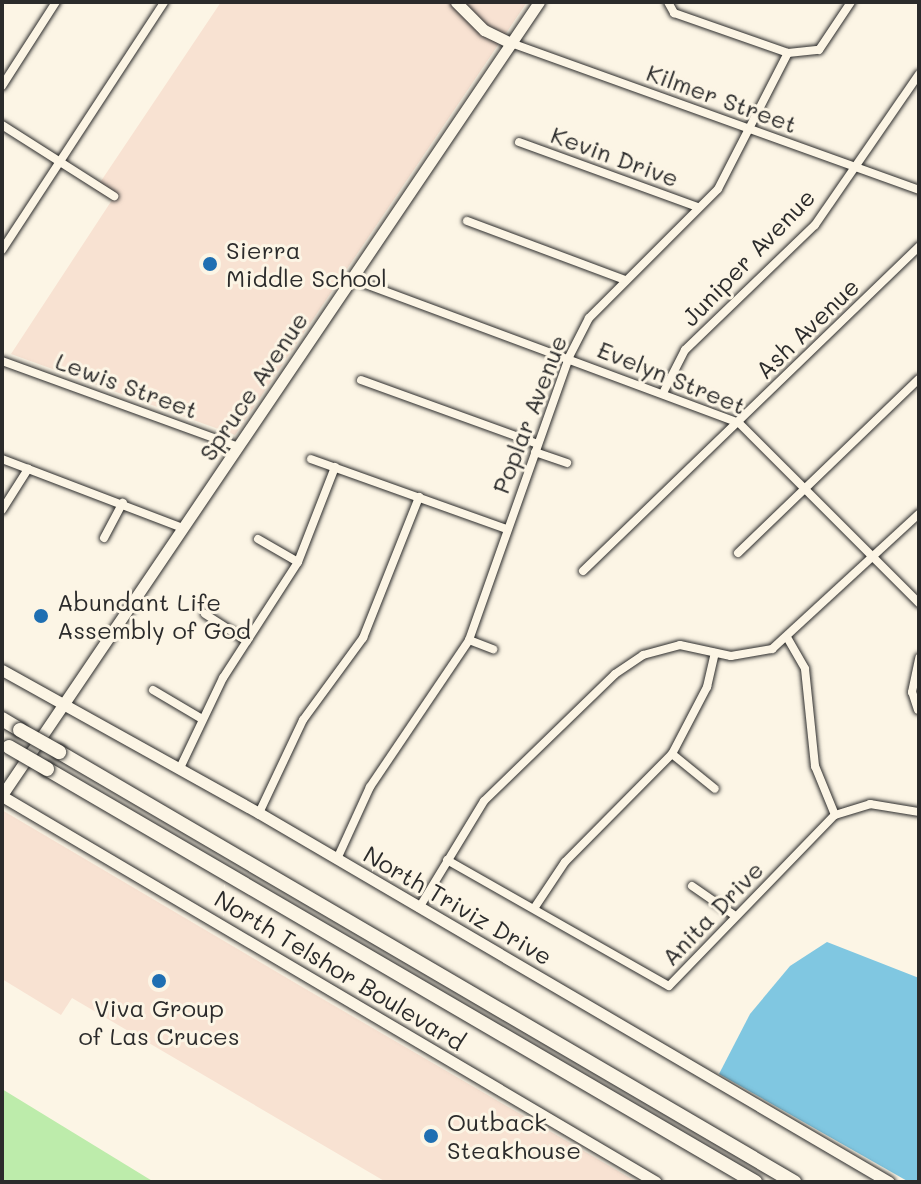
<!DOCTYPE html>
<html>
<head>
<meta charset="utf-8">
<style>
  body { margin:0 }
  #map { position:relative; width:921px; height:1184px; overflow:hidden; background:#fcf5e5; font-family:Mali,sans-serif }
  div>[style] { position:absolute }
  .built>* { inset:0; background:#f8e2d2 }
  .green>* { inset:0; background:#bdecab }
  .water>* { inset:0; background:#80c7e1 }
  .roads { filter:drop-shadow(0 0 2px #2b2b2b) drop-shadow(0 0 2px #2b2b2b) }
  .street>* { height:8px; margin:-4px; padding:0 4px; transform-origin:4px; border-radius:4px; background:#fcf5e5 }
  .secondary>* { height:11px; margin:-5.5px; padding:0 5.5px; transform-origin:5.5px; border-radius:5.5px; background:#fcf5e5 }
  .highway>* { height:14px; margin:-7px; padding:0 7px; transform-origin:7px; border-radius:7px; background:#fcf5e5 }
  .bridges { filter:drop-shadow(0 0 2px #2b2b2b) drop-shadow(0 0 2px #2b2b2b) }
  .highway-bridge>* { height:14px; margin:-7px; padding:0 7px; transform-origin:7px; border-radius:7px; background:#fcf5e5 }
  .dots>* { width:22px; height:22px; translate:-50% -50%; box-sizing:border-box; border:4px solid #fcf5e5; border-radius:50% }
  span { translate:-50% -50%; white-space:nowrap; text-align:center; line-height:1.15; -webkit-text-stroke:6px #fcf5e5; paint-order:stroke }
  .street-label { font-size:24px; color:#2b2b2b }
  .poi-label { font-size:24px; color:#2b2b2b }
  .left { translate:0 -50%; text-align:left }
  .frame { position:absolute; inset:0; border:4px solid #2b2b2b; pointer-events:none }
</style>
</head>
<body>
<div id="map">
  <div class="built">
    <i style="clip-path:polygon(221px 2px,527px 2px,235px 435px,11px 354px,112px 200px,95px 190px)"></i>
    <i style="clip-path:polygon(2px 810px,304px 988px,637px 1182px,386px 1182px,72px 998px,61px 1015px,2px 979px)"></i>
  </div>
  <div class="green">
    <i style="clip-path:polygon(2px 1089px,154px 1182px,2px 1182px)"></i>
  </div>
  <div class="water">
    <i style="clip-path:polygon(827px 942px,919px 978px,919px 1182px,909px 1182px,719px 1074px,750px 1014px,790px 966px)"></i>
  </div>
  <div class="roads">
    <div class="street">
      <i style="left:668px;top:2px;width:13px;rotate:61deg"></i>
      <i style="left:674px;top:13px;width:121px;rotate:19.3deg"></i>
      <i style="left:511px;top:43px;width:434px;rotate:19.8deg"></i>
      <i style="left:2px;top:86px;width:100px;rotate:-57.3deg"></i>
      <i style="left:2px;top:125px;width:133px;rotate:32.4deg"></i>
      <i style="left:519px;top:142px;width:190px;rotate:20deg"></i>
      <i style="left:467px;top:221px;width:169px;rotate:20.5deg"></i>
      <i style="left:2px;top:250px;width:296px;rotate:-56.8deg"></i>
      <i style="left:352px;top:279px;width:413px;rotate:20.4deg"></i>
      <i style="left:739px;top:423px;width:255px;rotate:45deg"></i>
      <i style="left:2px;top:361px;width:251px;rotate:20deg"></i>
      <i style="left:361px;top:380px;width:188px;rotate:19.9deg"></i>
      <i style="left:664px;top:391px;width:46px;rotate:-62.9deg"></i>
      <i style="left:685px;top:350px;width:180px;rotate:-43.9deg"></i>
      <i style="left:815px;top:225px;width:183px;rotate:-55.4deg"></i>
      <i style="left:535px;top:452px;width:34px;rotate:19deg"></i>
      <i style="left:2px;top:459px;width:194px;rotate:20.9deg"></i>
      <i style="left:311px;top:459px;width:208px;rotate:19.7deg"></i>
      <i style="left:2px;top:510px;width:49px;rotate:-57.6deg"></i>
      <i style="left:104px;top:538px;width:40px;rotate:-62deg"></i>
      <i style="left:258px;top:539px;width:46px;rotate:29.9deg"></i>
      <i style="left:738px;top:553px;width:251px;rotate:-43.9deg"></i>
      <i style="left:583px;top:571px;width:467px;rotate:-44deg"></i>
      <i style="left:205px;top:614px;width:50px;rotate:32.7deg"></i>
      <i style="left:788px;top:639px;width:34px;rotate:60deg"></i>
      <i style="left:805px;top:669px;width:98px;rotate:84.1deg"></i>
      <i style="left:815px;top:766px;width:53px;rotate:67.8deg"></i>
      <i style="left:469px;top:640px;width:26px;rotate:21deg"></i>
      <i style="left:153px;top:690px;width:57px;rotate:30.6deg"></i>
      <i style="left:918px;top:710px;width:19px;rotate:-108deg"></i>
      <i style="left:912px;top:692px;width:35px;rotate:-78deg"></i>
      <i style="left:672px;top:754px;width:55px;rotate:39.1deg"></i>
      <i style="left:180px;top:768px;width:100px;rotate:-64.5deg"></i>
      <i style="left:223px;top:678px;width:138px;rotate:-57.1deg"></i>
      <i style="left:298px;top:562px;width:102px;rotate:-68.7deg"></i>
      <i style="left:259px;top:813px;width:103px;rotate:-64.7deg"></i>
      <i style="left:303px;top:720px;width:102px;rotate:-53.8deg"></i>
      <i style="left:363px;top:638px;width:152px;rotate:-68.3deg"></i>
      <i style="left:337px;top:859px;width:79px;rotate:-65.4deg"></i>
      <i style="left:370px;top:787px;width:177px;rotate:-56deg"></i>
      <i style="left:469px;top:640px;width:300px;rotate:-70.5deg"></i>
      <i style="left:569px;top:357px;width:44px;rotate:-62.9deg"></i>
      <i style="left:589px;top:318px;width:182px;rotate:-45deg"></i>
      <i style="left:718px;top:189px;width:153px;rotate:-62.8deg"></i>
      <i style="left:788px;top:53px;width:31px;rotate:-6deg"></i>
      <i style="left:819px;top:50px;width:58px;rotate:-56.3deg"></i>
      <i style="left:447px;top:860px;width:255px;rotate:29.6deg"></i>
      <i style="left:669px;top:986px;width:238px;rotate:-45.9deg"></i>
      <i style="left:835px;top:815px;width:37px;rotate:-17deg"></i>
      <i style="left:870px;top:804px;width:50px;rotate:9.3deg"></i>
      <i style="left:692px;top:886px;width:51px;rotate:34.6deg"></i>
      <i style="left:535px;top:907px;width:54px;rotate:-56.3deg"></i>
      <i style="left:565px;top:862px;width:152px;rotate:-45.3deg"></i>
      <i style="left:672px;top:754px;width:76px;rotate:-62.4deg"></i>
      <i style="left:707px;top:687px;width:35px;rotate:-77deg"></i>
      <i style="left:419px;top:908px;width:125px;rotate:-58.7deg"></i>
      <i style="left:484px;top:801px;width:182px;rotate:-44.1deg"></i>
      <i style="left:615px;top:674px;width:34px;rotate:-34deg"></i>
      <i style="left:643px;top:655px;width:38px;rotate:-15deg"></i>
      <i style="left:680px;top:645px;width:52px;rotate:12.2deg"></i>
      <i style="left:731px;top:656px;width:42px;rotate:-9.7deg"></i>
      <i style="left:772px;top:649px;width:200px;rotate:-42.6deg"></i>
    </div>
    <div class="secondary">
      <i style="left:456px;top:2px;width:40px;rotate:45deg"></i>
      <i style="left:484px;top:30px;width:30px;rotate:26deg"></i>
      <i style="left:2px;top:670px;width:294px;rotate:29.1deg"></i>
      <i style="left:259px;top:813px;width:730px;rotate:30.36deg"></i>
      <i style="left:2px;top:795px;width:958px;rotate:-55.9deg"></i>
      <i style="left:2px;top:796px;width:759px;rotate:30.55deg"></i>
    </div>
    <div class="highway">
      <i style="left:2px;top:719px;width:21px;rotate:31deg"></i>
      <i style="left:59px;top:752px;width:852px;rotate:30.33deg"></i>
      <i style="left:47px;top:769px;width:820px;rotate:30.26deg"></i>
    </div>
  </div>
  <div class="bridges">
    <div class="highway-bridge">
      <i style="left:20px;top:730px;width:45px;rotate:29.4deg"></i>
      <i style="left:9px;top:747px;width:44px;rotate:30.1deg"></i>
    </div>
  </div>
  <div class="dots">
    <i style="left:210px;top:264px;background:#1f6fb2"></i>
    <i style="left:41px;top:616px;background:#1f6fb2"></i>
    <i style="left:159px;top:981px;background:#1f6fb2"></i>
    <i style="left:431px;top:1136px;background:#1f6fb2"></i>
  </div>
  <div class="street-label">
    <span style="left:722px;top:98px;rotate:20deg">Kilmer Street</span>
    <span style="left:615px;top:156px;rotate:20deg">Kevin Drive</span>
    <span style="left:748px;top:257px;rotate:-46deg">Juniper Avenue</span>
    <span style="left:807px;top:328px;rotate:-44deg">Ash Avenue</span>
    <span style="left:672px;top:377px;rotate:22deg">Evelyn Street</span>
    <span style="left:127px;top:385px;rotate:20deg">Lewis Street</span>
    <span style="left:253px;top:386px;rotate:-56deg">Spruce Avenue</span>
    <span style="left:529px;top:414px;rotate:-69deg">Poplar Avenue</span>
    <span style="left:458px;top:905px;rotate:30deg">North Triviz Drive</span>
    <span style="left:712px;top:913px;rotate:-46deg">Anita Drive</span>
    <span style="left:340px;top:970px;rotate:31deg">North Telshor Boulevard</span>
  </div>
  <div class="poi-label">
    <span class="left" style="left:226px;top:264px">Sierra<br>Middle School</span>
    <span class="left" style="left:57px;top:616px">Abundant Life<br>Assembly of God</span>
    <span style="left:159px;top:1022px">Viva Group<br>of Las Cruces</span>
    <span class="left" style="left:447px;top:1136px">Outback<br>Steakhouse</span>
  </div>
  <div class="frame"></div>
</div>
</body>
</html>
